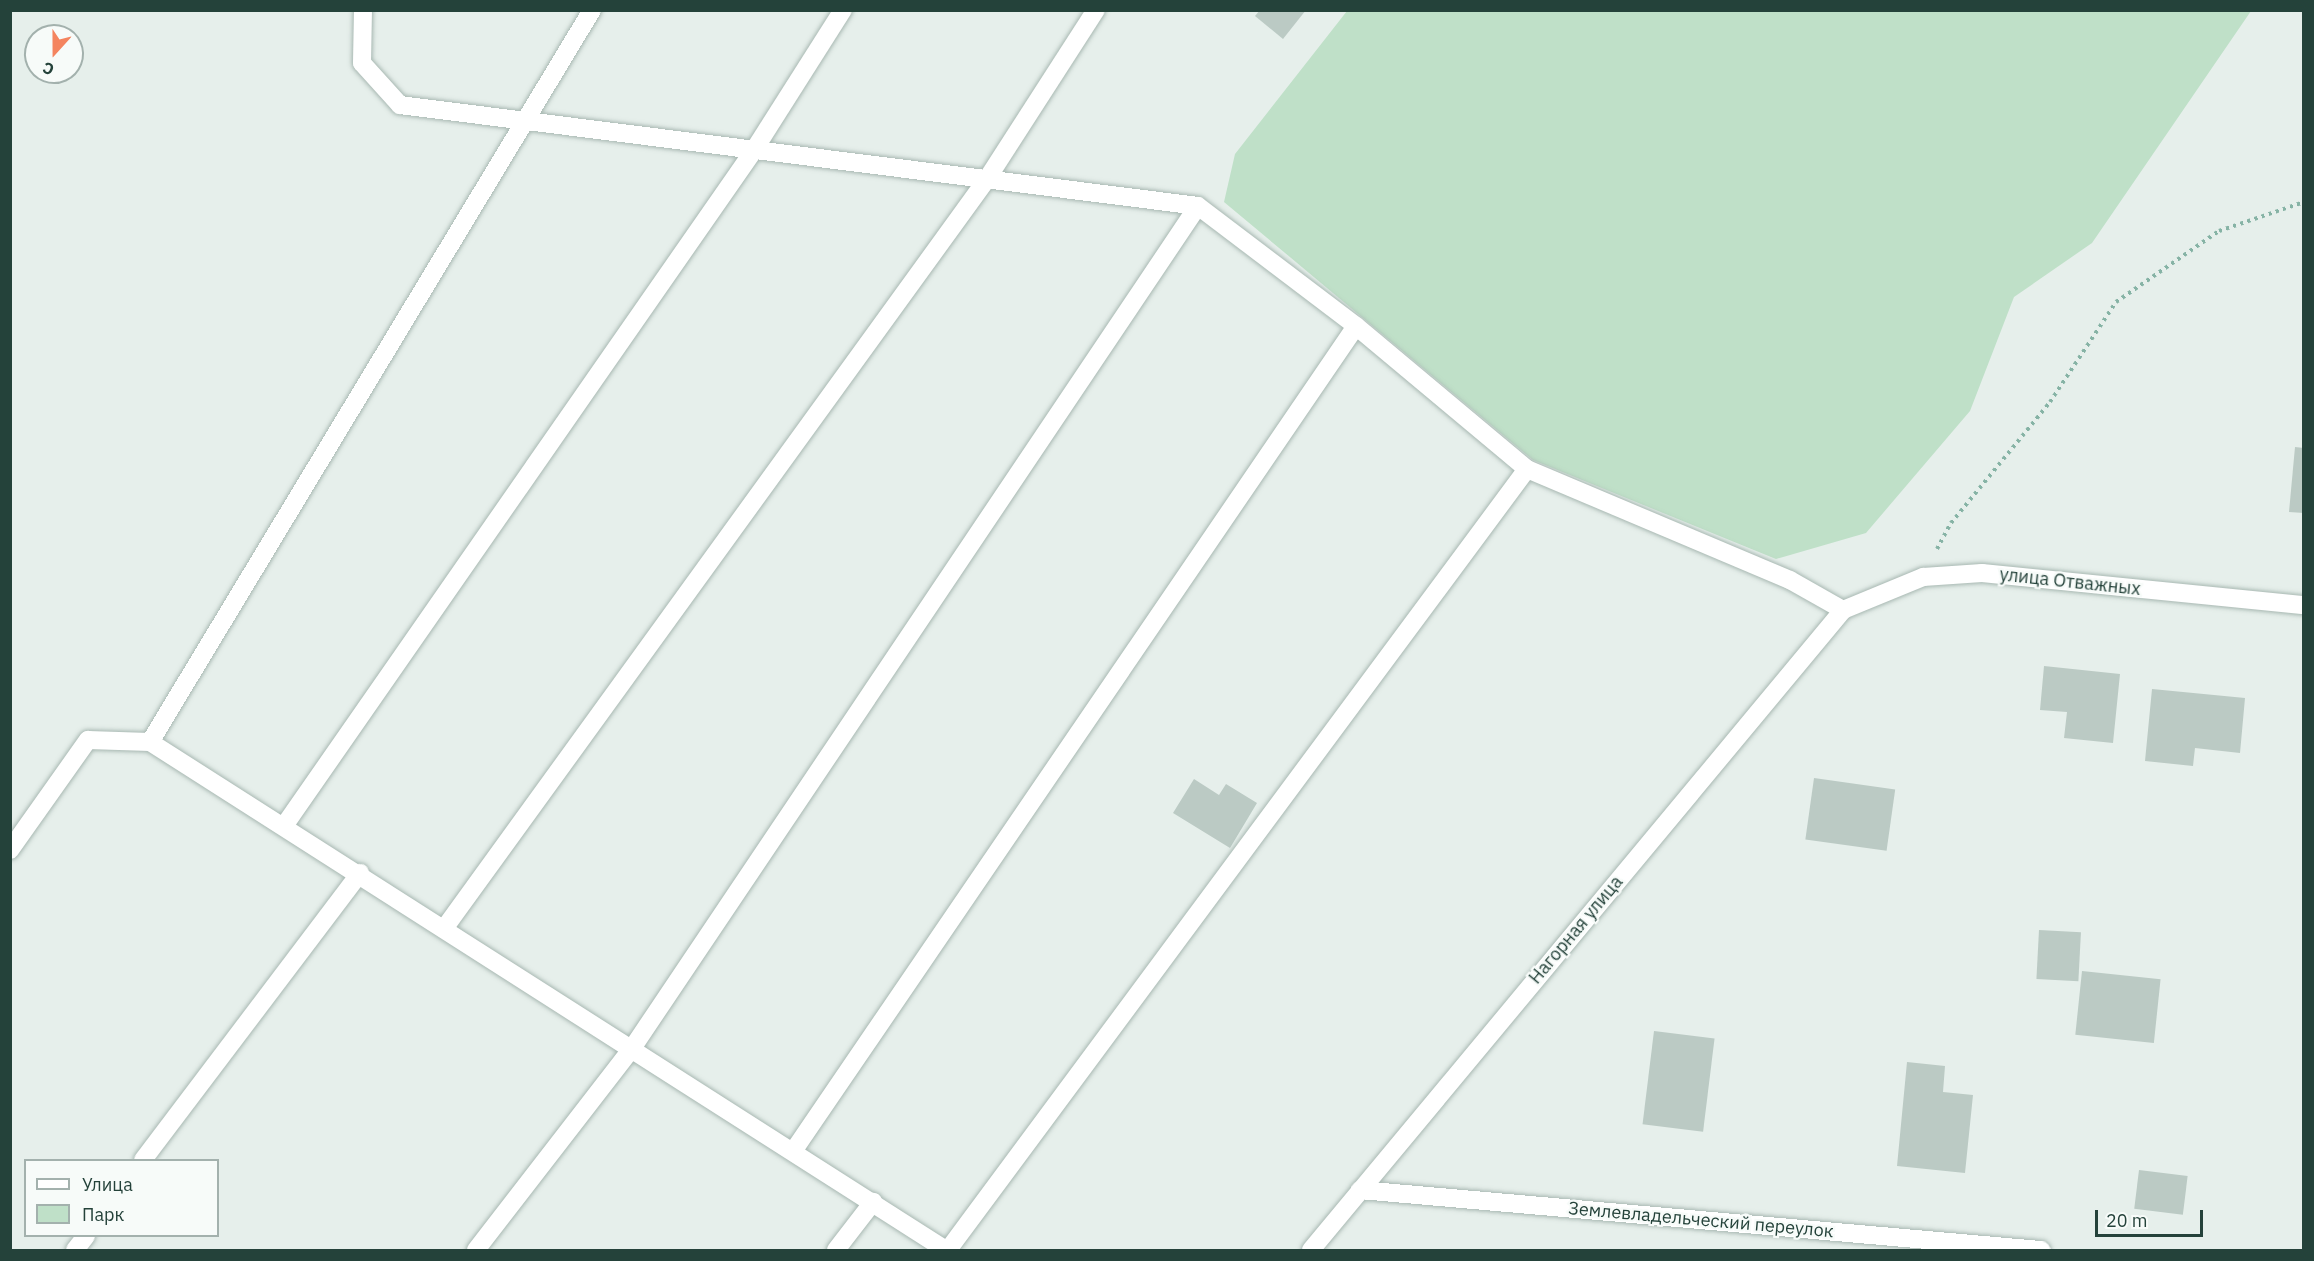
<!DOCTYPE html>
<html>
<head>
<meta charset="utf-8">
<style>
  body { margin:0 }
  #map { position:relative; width:2314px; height:1261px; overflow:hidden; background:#e6efeb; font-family:"IBM Plex Sans",sans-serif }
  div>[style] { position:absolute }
  .green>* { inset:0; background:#bfe0c8 }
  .building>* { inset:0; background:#bbcac4; transform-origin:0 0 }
  .path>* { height:4px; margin-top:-2px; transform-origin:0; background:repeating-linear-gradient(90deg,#86b3a5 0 3px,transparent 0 7.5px) }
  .roads { filter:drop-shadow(0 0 2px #a8b8b2) drop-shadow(0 0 2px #a8b8b2) }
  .minor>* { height:18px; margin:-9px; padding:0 9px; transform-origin:9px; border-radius:9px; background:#fff }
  span { translate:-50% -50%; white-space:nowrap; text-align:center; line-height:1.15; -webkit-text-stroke:4.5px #f7fbf9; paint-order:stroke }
  .street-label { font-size:18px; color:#24423a }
  .frame { position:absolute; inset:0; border:12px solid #24423a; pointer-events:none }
  .legend { position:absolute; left:24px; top:1159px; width:195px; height:78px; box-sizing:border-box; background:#f7fbf9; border:2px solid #a3b1ad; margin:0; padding:8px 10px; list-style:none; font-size:18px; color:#24423a }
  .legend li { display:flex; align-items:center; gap:12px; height:30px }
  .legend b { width:30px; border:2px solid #a3b1ad }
  .north { position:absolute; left:24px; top:24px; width:60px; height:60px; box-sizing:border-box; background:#f7fbf9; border:2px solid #a3b1ad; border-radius:50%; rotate:201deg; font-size:16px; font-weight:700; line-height:24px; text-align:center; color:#24423a }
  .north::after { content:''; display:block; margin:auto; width:21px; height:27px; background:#f4845f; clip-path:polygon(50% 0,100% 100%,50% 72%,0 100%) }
  .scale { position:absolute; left:2095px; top:1210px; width:108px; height:27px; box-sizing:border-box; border:3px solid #24423a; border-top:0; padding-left:8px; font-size:18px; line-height:21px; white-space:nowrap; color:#24423a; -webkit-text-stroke:4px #f7fbf9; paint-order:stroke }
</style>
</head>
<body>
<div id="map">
  <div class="green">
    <i style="clip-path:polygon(1347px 11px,1347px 10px,2251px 11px,2092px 243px,2014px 297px,1970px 411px,1866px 533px,1776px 559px,1533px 460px,1224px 202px,1235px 154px)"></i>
  </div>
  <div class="building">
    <i style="clip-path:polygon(1260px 10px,1306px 10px,1283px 39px,1255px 16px)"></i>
    <i style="clip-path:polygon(2295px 447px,2304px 448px,2304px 513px,2289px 512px)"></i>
    <i style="clip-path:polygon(2044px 666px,2120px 674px,2113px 743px,2064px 738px,2067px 712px,2040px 710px)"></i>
    <i style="clip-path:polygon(2152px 689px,2245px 698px,2240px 753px,2195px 748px,2193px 766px,2145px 761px)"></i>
    <i style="left:1814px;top:778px;width:82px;height:62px;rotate:8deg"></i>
    <i style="clip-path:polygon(1194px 779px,1219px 795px,1226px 784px,1257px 803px,1230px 848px,1173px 813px)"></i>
    <i style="left:2039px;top:930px;width:42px;height:49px;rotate:3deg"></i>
    <i style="left:2082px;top:971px;width:79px;height:64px;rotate:6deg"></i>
    <i style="left:1654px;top:1031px;width:61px;height:94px;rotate:7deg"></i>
    <i style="clip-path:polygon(1907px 1062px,1945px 1066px,1943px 1092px,1973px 1095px,1965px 1173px,1897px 1166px)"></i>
    <i style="left:2139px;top:1170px;width:49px;height:39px;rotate:7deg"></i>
  </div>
  <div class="path">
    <i style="left:1937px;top:549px;width:30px;rotate:-62deg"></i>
    <i style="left:1951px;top:523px;width:156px;rotate:-50.7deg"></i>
    <i style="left:2050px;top:402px;width:120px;rotate:-56.6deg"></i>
    <i style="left:2116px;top:302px;width:125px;rotate:-34.6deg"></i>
    <i style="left:2219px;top:231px;width:90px;rotate:-18.8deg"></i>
  </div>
  <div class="roads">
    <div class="minor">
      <i style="left:363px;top:10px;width:53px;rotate:91.1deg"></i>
      <i style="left:362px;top:63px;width:57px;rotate:47.9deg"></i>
      <i style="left:400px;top:105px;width:804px;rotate:7.21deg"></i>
      <i style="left:1198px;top:206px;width:198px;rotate:37.2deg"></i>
      <i style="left:1356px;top:326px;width:223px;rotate:39.9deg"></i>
      <i style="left:1527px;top:469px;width:285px;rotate:22.9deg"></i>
      <i style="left:1790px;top:580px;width:61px;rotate:29.5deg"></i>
      <i style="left:592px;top:10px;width:855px;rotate:121.12deg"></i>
      <i style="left:150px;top:742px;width:944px;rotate:32.55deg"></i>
      <i style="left:284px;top:826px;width:823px;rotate:-55.19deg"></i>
      <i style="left:754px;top:150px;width:166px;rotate:-57.6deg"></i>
      <i style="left:10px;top:850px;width:135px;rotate:-54.7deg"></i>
      <i style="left:88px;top:740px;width:62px;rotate:1.8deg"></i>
      <i style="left:446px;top:926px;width:922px;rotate:-54.09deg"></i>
      <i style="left:987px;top:179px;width:201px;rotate:-57.2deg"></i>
      <i style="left:794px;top:1150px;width:997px;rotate:-55.7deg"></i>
      <i style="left:143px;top:1160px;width:360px;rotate:-52.9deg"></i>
      <i style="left:1360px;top:1190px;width:684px;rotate:5.04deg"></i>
      <i style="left:75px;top:1250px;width:18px;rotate:-52deg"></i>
      <i style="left:476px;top:1250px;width:257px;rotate:-52.3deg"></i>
      <i style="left:633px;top:1047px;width:1013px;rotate:-56.11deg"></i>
      <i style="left:836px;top:1250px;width:61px;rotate:-52.4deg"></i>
      <i style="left:948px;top:1250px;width:972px;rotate:-53.45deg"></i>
      <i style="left:1311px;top:1250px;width:832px;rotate:-50.26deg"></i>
      <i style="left:1843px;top:610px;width:87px;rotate:-22.4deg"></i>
      <i style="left:1923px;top:577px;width:59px;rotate:-3.9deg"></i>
      <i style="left:1982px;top:573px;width:324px;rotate:5.7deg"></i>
    </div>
  </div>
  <div class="street-label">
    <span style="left:2070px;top:582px;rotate:6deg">улица Отважных</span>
    <span style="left:1576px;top:930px;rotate:-50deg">Нагорная улица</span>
    <span style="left:1701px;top:1220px;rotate:5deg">Землевладельческий переулок</span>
  </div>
  <div class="frame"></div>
  <ul class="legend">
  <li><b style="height:8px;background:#fff"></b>Улица</li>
  <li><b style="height:16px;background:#bfe0c8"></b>Парк</li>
  </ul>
  <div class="north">С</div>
  <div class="scale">20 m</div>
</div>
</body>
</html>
